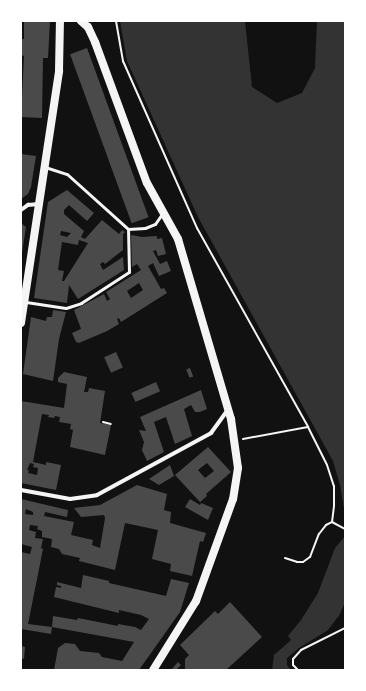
<!DOCTYPE html>
<html>
<head>
<meta charset="utf-8">
<style>
  body { margin:0 }
  #map { position:relative; width:366px; height:691px; overflow:hidden; background:#111; font-family:"Noto Sans",sans-serif }
  div>[style] { position:absolute }
  .water>* { inset:0; background:#333 }
  .building>* { inset:0; background:#4a4a4a; transform-origin:0 0 }
  .path>* { height:2px; margin:-1px; padding:0 1px; transform-origin:1px; border-radius:1px; background:#f5f5f5 }
  .service>* { height:3px; margin:-1.5px; padding:0 1.5px; transform-origin:1.5px; border-radius:1.5px; background:#f5f5f5 }
  .minor>* { height:4px; margin:-2px; padding:0 2px; transform-origin:2px; border-radius:2px; background:#f5f5f5 }
  .secondary>* { height:8px; margin:-4px; padding:0 4px; transform-origin:4px; border-radius:4px; background:#f5f5f5 }
  span { translate:-50% -50%; white-space:nowrap; text-align:center; line-height:1.15; -webkit-text-stroke:4px #fff; paint-order:stroke }
  .frame { position:absolute; inset:0; border:22px solid #fff; pointer-events:none }
</style>
</head>
<body>
<div id="map">
  <div class="water">
    <i style="clip-path:polygon(120px 21px,245px 21px,252px 87px,277px 103px,302px 93px,315px 68px,317px 21px,345px 21px,345px 514px,340px 485px,333px 461px,198px 217px,127px 61px)"></i>
    <i style="clip-path:polygon(345px 536px,345px 602px,340px 614px,328px 630px,299px 648px,287px 658px,287px 665px,291px 670px,272px 670px,274px 655px,291px 640px,288px 636px,301px 620px,318px 593px,335px 548px)"></i>
  </div>
  <div class="building">
    <i style="clip-path:polygon(24px 21px,50px 21px,48px 58px,43px 58px,42px 118px,21px 117px,24px 56px,21px 55px,21px 39px,24px 39px)"></i>
    <i style="left:87px;top:48px;width:180px;height:18px;rotate:70deg"></i>
    <i style="clip-path:polygon(21px 154px,36px 156px,31px 187px,28px 194px,21px 199px)"></i>
    <i style="clip-path:polygon(evenodd,67px 190px,94px 213px,87px 221px,69px 205px,64px 210px,64px 214px,84px 231px,81px 237px,85px 239px,102px 220px,119px 234px,122px 230px,125px 232px,123px 234px,123px 250px,105px 264px,103px 262px,100px 264px,103px 270px,123px 257px,124px 270px,78px 299px,69px 285px,67px 303px,34px 298px,48px 202px,67px 190px,61px 231px,71px 233px,67px 237px,60px 235px,61px 231px,67px 190px,79px 240px,88px 243px,64px 281px,62px 281px,64px 271px,58px 270px,62px 242px,78px 245px,79px 240px)"></i>
    <i style="clip-path:polygon(21px 223px,26px 227px,22px 253px,21px 253px)"></i>
    <i style="clip-path:polygon(evenodd,131px 235px,142px 237px,157px 236px,157px 239px,162px 238px,166px 254px,158px 256px,156px 250px,153px 251px,160px 264px,167px 261px,171px 271px,159px 276px,153px 263px,148px 266px,161px 289px,164px 288px,167px 293px,121px 322px,119px 318px,117px 319px,119px 324px,107px 331px,79px 343px,76px 342px,72px 333px,81px 329px,74px 310px,104px 294px,107px 301px,110px 299px,106px 292px,141px 270px,137px 264px,132px 267px,131px 235px,139px 283px,143px 290px,131px 298px,127px 291px,139px 283px)"></i>
    <i style="clip-path:polygon(53px 310px,66px 312px,59px 339px,53px 381px,23px 374px,31px 317px,46px 321px,47px 317px,52px 317px)"></i>
    <i style="left:116px;top:352px;width:17px;height:13px;rotate:66deg"></i>
    <i style="left:190px;top:368px;width:9px;height:4px;rotate:69deg"></i>
    <i style="clip-path:polygon(evenodd,64px 372px,87px 377px,84px 392px,88px 392px,89px 388px,105px 391px,100px 423px,111px 425px,105px 455px,70px 447px,73px 430px,70px 429px,71px 424px,59px 422px,60px 417px,55px 416px,54px 418px,48px 417px,49px 415px,42px 414px,33px 462px,46px 465px,46px 462px,61px 465px,56px 490px,21px 483px,21px 401px,64px 408px,67px 384px,58px 382px,58px 378px,64px 372px,30px 463px,34px 464px,33px 467px,38px 468px,37px 475px,28px 473px,29px 470px,27px 470px,30px 463px)"></i>
    <i style="left:156px;top:382px;width:10px;height:27px;rotate:66deg"></i>
    <i style="clip-path:polygon(201px 390px,207px 409px,200px 412px,195px 412px,191px 405px,184px 409px,192px 436px,175px 444px,166px 417px,154px 422px,164px 452px,147px 461px,142px 450px,144px 442px,139px 430px,146px 431px,140px 417px)"></i>
    <i style="clip-path:polygon(evenodd,208px 447px,231px 472px,206px 494px,207px 496px,200px 502px,175px 475px,208px 447px,207px 463px,214px 471px,205px 478px,198px 470px,207px 463px)"></i>
    <i style="clip-path:polygon(170px 465px,174px 476px,159px 485px,149px 479px)"></i>
    <i style="clip-path:polygon(evenodd,137px 485px,167px 494px,164px 510px,171px 512px,170px 523px,206px 533px,203px 542px,200px 541px,192px 576px,170px 571px,171px 564px,152px 559px,158px 530px,125px 523px,115px 570px,79px 561px,80px 558px,62px 554px,59px 549px,51px 547px,52px 539px,42px 537px,42px 531px,37px 529px,38px 526px,30px 525px,29px 530px,36px 532px,35px 538px,43px 539px,41px 548px,43px 549px,28px 624px,52px 627px,51px 634px,21px 629px,21px 552px,30px 554px,32px 547px,21px 544px,21px 499px,68px 510px,67px 517px,45px 512px,44px 516px,74px 522px,71px 535px,93px 540px,92px 545px,100px 548px,105px 518px,104px 515px,81px 517px,74px 508px,100px 505px,137px 485px,26px 509px,33px 512px,33px 515px,25px 514px,26px 509px)"></i>
    <i style="clip-path:polygon(190px 499px,200px 505px,201px 503px,213px 508px,208px 520px,185px 507px)"></i>
    <i style="clip-path:polygon(83px 575px,109px 581px,109px 583px,166px 596px,171px 579px,189px 583px,180px 612px,139px 670px,54px 670px,58px 648px,65px 643px,75px 644px,80px 651px,99px 653px,102px 657px,122px 661px,134px 642px,52px 627px,53px 616px,77px 620px,78px 618px,118px 626px,118px 624px,135px 627px,141px 630px,149px 619px,141px 615px,119px 610px,119px 613px,54px 597px,56px 587px,61px 588px,61px 586px,57px 585px,57px 582px,81px 588px)"></i>
    <i style="clip-path:polygon(230px 602px,262px 637px,226px 670px,185px 670px,185px 659px,189px 655px,180px 645px,215px 611px,218px 614px)"></i>
    <i style="clip-path:polygon(21px 646px,25px 647px,24px 659px,21px 658px)"></i>
    <i style="clip-path:polygon(178px 662px,181px 665px,176px 670px,171px 670px)"></i>
  </div>
  <div class="path">
    <i style="left:116px;top:21px;width:41px;rotate:80.1deg"></i>
    <i style="left:123px;top:61px;width:183px;rotate:66.1deg"></i>
    <i style="left:197px;top:228px;width:228px;rotate:60.8deg"></i>
    <i style="left:308px;top:427px;width:42px;rotate:63.4deg"></i>
    <i style="left:327px;top:465px;width:22px;rotate:72deg"></i>
    <i style="left:334px;top:486px;width:20px;rotate:90deg"></i>
    <i style="left:334px;top:506px;width:16px;rotate:97deg"></i>
    <i style="left:103px;top:422px;width:8px;rotate:14deg"></i>
    <i style="left:243px;top:439px;width:66px;rotate:-10.5deg"></i>
    <i style="left:332px;top:522px;width:15px;rotate:28deg"></i>
    <i style="left:285px;top:558px;width:13px;rotate:18deg"></i>
    <i style="left:297px;top:562px;width:6px"></i>
    <i style="left:303px;top:562px;width:9px;rotate:-36deg"></i>
    <i style="left:310px;top:557px;width:25px;rotate:-69deg"></i>
    <i style="left:319px;top:534px;width:11px;rotate:-52deg"></i>
    <i style="left:326px;top:525px;width:7px;rotate:-27deg"></i>
    <i style="left:298px;top:670px;width:7px;rotate:-135deg"></i>
    <i style="left:293px;top:665px;width:6px;rotate:-90deg"></i>
    <i style="left:293px;top:659px;width:12px;rotate:-48deg"></i>
    <i style="left:301px;top:650px;width:49px;rotate:-26.6deg"></i>
  </div>
  <div class="service">
    <i style="left:45px;top:167px;width:23px;rotate:18deg"></i>
    <i style="left:67px;top:174px;width:82px;rotate:42deg"></i>
    <i style="left:128px;top:229px;width:17px;rotate:-3deg"></i>
    <i style="left:145px;top:228px;width:11px;rotate:-22deg"></i>
    <i style="left:155px;top:224px;width:12px;rotate:-55deg"></i>
    <i style="left:26px;top:302px;width:40px;rotate:8.5deg"></i>
    <i style="left:66px;top:308px;width:16px;rotate:-18deg"></i>
    <i style="left:81px;top:303px;width:57px;rotate:-32.9deg"></i>
    <i style="left:129px;top:272px;width:43px;rotate:-91.3deg"></i>
  </div>
  <div class="minor">
    <i style="left:21px;top:210px;width:9px;rotate:-36deg"></i>
    <i style="left:28px;top:205px;width:11px;rotate:-5deg"></i>
    <i style="left:21px;top:490px;width:50px;rotate:10.4deg"></i>
    <i style="left:70px;top:499px;width:27px;rotate:-8deg"></i>
    <i style="left:97px;top:495px;width:130px;rotate:-28.5deg"></i>
    <i style="left:211px;top:433px;width:29px;rotate:-54deg"></i>
  </div>
  <div class="secondary">
    <i style="left:81px;top:21px;width:9px;rotate:41deg"></i>
    <i style="left:88px;top:27px;width:17px;rotate:65deg"></i>
    <i style="left:95px;top:42px;width:150px;rotate:69.8deg"></i>
    <i style="left:147px;top:183px;width:64px;rotate:61deg"></i>
    <i style="left:178px;top:239px;width:188px;rotate:73.6deg"></i>
    <i style="left:231px;top:419px;width:49px;rotate:81.9deg"></i>
    <i style="left:238px;top:468px;width:31px;rotate:99deg"></i>
    <i style="left:233px;top:499px;width:109px;rotate:109.9deg"></i>
    <i style="left:196px;top:601px;width:81px;rotate:121.9deg"></i>
    <i style="left:21px;top:323px;width:255px;rotate:-81.4deg"></i>
    <i style="left:59px;top:71px;width:50px;rotate:-88.9deg"></i>
  </div>
  <div class="frame"></div>
</div>
</body>
</html>
